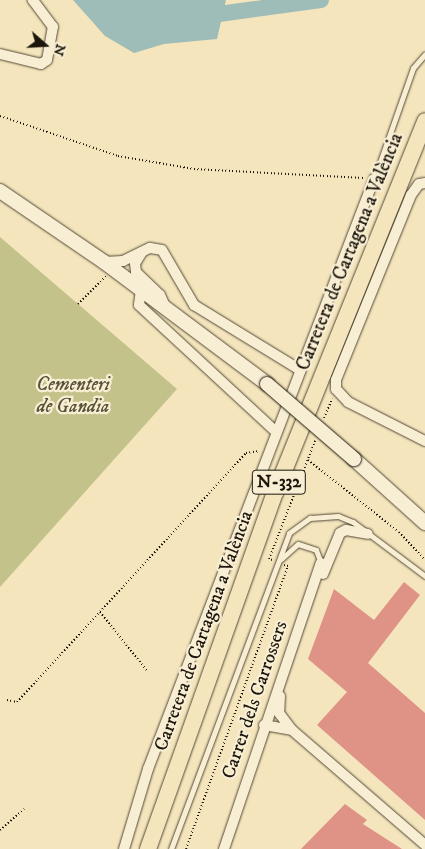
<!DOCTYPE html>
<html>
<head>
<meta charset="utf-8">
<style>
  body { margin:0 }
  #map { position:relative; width:425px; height:849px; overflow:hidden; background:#f4e5bc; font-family:"IM FELL DW Pica",serif }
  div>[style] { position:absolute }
  .green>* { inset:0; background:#c4c28b }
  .water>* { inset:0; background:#9ebdb8 }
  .river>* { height:16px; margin:-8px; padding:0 8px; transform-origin:8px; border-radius:8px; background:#9ebdb8 }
  .building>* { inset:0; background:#df9387 }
  .path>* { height:2px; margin-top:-1px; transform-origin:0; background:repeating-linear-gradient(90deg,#1c150c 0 1px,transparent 0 3.5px) }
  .roads { filter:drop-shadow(0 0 1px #524938) drop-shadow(0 0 1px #524938) }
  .service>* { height:5px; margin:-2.5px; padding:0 2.5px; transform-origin:2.5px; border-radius:2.5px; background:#f8eed3 }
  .minor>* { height:10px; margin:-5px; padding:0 5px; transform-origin:5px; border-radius:5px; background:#f8eed3 }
  .secondary>* { height:14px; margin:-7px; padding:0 7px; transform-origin:7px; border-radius:7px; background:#f8eed3 }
  .trunk>* { height:16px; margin:-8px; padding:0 8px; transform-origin:8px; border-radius:8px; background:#f4e5bc }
  .bridges { filter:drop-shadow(0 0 1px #1c150c) drop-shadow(0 0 1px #1c150c) }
  .secondary-bridge>* { height:14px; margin:-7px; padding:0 7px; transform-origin:7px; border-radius:7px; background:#f8eed3 }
  span { translate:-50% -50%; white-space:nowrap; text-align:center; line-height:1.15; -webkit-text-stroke:4.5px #f8eed3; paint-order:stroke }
  .shield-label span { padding:1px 4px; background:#f8eed3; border:1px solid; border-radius:4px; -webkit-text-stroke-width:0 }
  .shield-label { font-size:18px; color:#1c150c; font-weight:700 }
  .street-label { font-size:19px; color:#1c150c }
  .park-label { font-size:19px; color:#575238; font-style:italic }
  .north { position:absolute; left:20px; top:20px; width:50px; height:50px; -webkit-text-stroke:4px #f8eed3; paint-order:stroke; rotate:109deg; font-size:14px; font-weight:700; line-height:20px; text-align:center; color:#1c150c }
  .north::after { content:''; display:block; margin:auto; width:18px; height:22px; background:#1c150c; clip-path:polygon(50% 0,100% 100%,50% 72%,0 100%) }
</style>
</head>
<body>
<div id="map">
  <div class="green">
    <i style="clip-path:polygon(0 237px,177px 389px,0 587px)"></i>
  </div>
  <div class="water">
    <i style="clip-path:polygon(73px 0,226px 0,217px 39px,164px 44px,134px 53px,105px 36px)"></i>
  </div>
  <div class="river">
    <i style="left:162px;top:0;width:29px;rotate:27deg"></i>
    <i style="left:188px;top:13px;width:31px;rotate:2deg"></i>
    <i style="left:219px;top:14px;width:103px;rotate:-7.8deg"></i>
  </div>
  <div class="building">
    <i style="clip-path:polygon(404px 582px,420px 595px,368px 663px,425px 713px,425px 820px,317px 725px,347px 692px,308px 659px,334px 589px,374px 620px)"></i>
    <i style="clip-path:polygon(345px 804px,367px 820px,363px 824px,402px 849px,301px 849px)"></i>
  </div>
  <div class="path">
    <i style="left:0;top:116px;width:125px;rotate:18.7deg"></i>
    <i style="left:118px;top:156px;width:77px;rotate:9.7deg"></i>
    <i style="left:194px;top:169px;width:170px;rotate:3deg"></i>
    <i style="left:78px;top:304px;width:40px;rotate:-45deg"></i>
    <i style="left:324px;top:418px;width:21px;rotate:-67deg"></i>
    <i style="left:308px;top:460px;width:116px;rotate:38.4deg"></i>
    <i style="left:399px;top:532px;width:38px;rotate:47deg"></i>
    <i style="left:272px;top:560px;width:3px;rotate:-162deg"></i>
    <i style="left:269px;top:559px;width:127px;rotate:-68.7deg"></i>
    <i style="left:100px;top:612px;width:77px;rotate:51.3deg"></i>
    <i style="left:7px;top:700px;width:10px;rotate:11deg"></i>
    <i style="left:17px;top:702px;width:338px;rotate:-47.4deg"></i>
    <i style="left:246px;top:453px;width:14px;rotate:-8deg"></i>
    <i style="left:0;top:830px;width:32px;rotate:-41deg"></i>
    <i style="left:186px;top:849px;width:301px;rotate:-70.2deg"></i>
    <i style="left:288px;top:566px;width:5px;rotate:-169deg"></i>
  </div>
  <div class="roads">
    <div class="service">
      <i style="left:374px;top:179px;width:118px;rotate:-70.6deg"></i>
      <i style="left:413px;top:68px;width:18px;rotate:-49deg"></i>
      <i style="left:280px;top:560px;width:24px;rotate:-42deg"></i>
      <i style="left:298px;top:544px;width:19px;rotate:18deg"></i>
      <i style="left:316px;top:550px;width:14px;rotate:69deg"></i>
      <i style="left:171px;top:849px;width:337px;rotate:-69.5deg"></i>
      <i style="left:289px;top:533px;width:26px;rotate:-36deg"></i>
      <i style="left:310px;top:518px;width:28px;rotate:-4deg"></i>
      <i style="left:338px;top:516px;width:16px;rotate:22deg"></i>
      <i style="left:353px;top:522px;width:90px;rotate:36.9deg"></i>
    </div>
    <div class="minor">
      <i style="left:0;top:54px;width:42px;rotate:13.7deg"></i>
      <i style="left:41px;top:64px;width:7px;rotate:-34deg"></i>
      <i style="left:47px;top:60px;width:34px;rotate:-80deg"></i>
      <i style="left:53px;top:27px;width:34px;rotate:-127deg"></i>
      <i style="left:425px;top:183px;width:6px;rotate:171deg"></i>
      <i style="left:419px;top:184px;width:14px;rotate:126deg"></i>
      <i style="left:411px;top:195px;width:200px;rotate:112.1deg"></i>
      <i style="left:336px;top:380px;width:9px;rotate:90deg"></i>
      <i style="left:336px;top:389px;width:18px;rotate:47deg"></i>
      <i style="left:348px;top:402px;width:86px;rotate:26.9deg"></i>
      <i style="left:142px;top:252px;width:13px;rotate:122deg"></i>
      <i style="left:135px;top:263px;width:9px;rotate:84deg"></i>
      <i style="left:136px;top:272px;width:33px;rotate:44deg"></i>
      <i style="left:160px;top:295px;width:12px;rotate:66deg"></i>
      <i style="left:104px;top:262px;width:19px;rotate:-3deg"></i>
      <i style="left:123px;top:261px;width:30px;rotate:-26deg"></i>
      <i style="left:150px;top:248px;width:12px;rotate:9deg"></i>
      <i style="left:162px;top:250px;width:64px;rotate:59.8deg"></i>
      <i style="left:194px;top:305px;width:124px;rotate:31.5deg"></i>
      <i style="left:141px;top:290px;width:15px;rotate:98deg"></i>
      <i style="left:139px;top:305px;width:185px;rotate:42.8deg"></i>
      <i style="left:323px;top:574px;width:44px;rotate:-67.5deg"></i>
      <i style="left:340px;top:533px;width:7px;rotate:-27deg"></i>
      <i style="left:346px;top:530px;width:22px;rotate:10deg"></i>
      <i style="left:280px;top:696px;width:17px;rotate:93deg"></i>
      <i style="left:279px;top:713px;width:21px;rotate:53deg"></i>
      <i style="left:264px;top:725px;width:28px;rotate:10deg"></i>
      <i style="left:292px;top:730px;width:176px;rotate:40.8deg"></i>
      <i style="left:124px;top:849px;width:84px;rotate:-73.3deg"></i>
      <i style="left:148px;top:769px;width:632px;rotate:-69.04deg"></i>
      <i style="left:224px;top:849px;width:302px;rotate:-71.3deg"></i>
    </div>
    <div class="secondary">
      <i style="left:0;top:191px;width:126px;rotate:34.3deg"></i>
      <i style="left:104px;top:262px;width:204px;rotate:36.8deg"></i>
      <i style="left:354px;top:459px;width:96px;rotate:42deg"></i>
    </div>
    <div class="trunk">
      <i style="left:148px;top:849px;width:378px;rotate:-70.4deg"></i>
      <i style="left:275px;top:493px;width:401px;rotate:-68deg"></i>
    </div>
  </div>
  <div class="bridges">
    <div class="secondary-bridge">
      <i style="left:267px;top:384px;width:115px;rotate:40.8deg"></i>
    </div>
  </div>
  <div class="shield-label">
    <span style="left:279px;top:482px">N-332</span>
  </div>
  <div class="street-label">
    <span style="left:350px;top:252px;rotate:-68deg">Carretera de Cartagena a València</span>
    <span style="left:204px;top:631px;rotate:-70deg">Carretera de Cartagena a València</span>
    <span style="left:255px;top:700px;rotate:-71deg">Carrer dels Carrossers</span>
  </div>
  <div class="park-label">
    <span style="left:73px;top:396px">Cementeri<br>de Gandia</span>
  </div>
  <div class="north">N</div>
</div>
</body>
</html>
